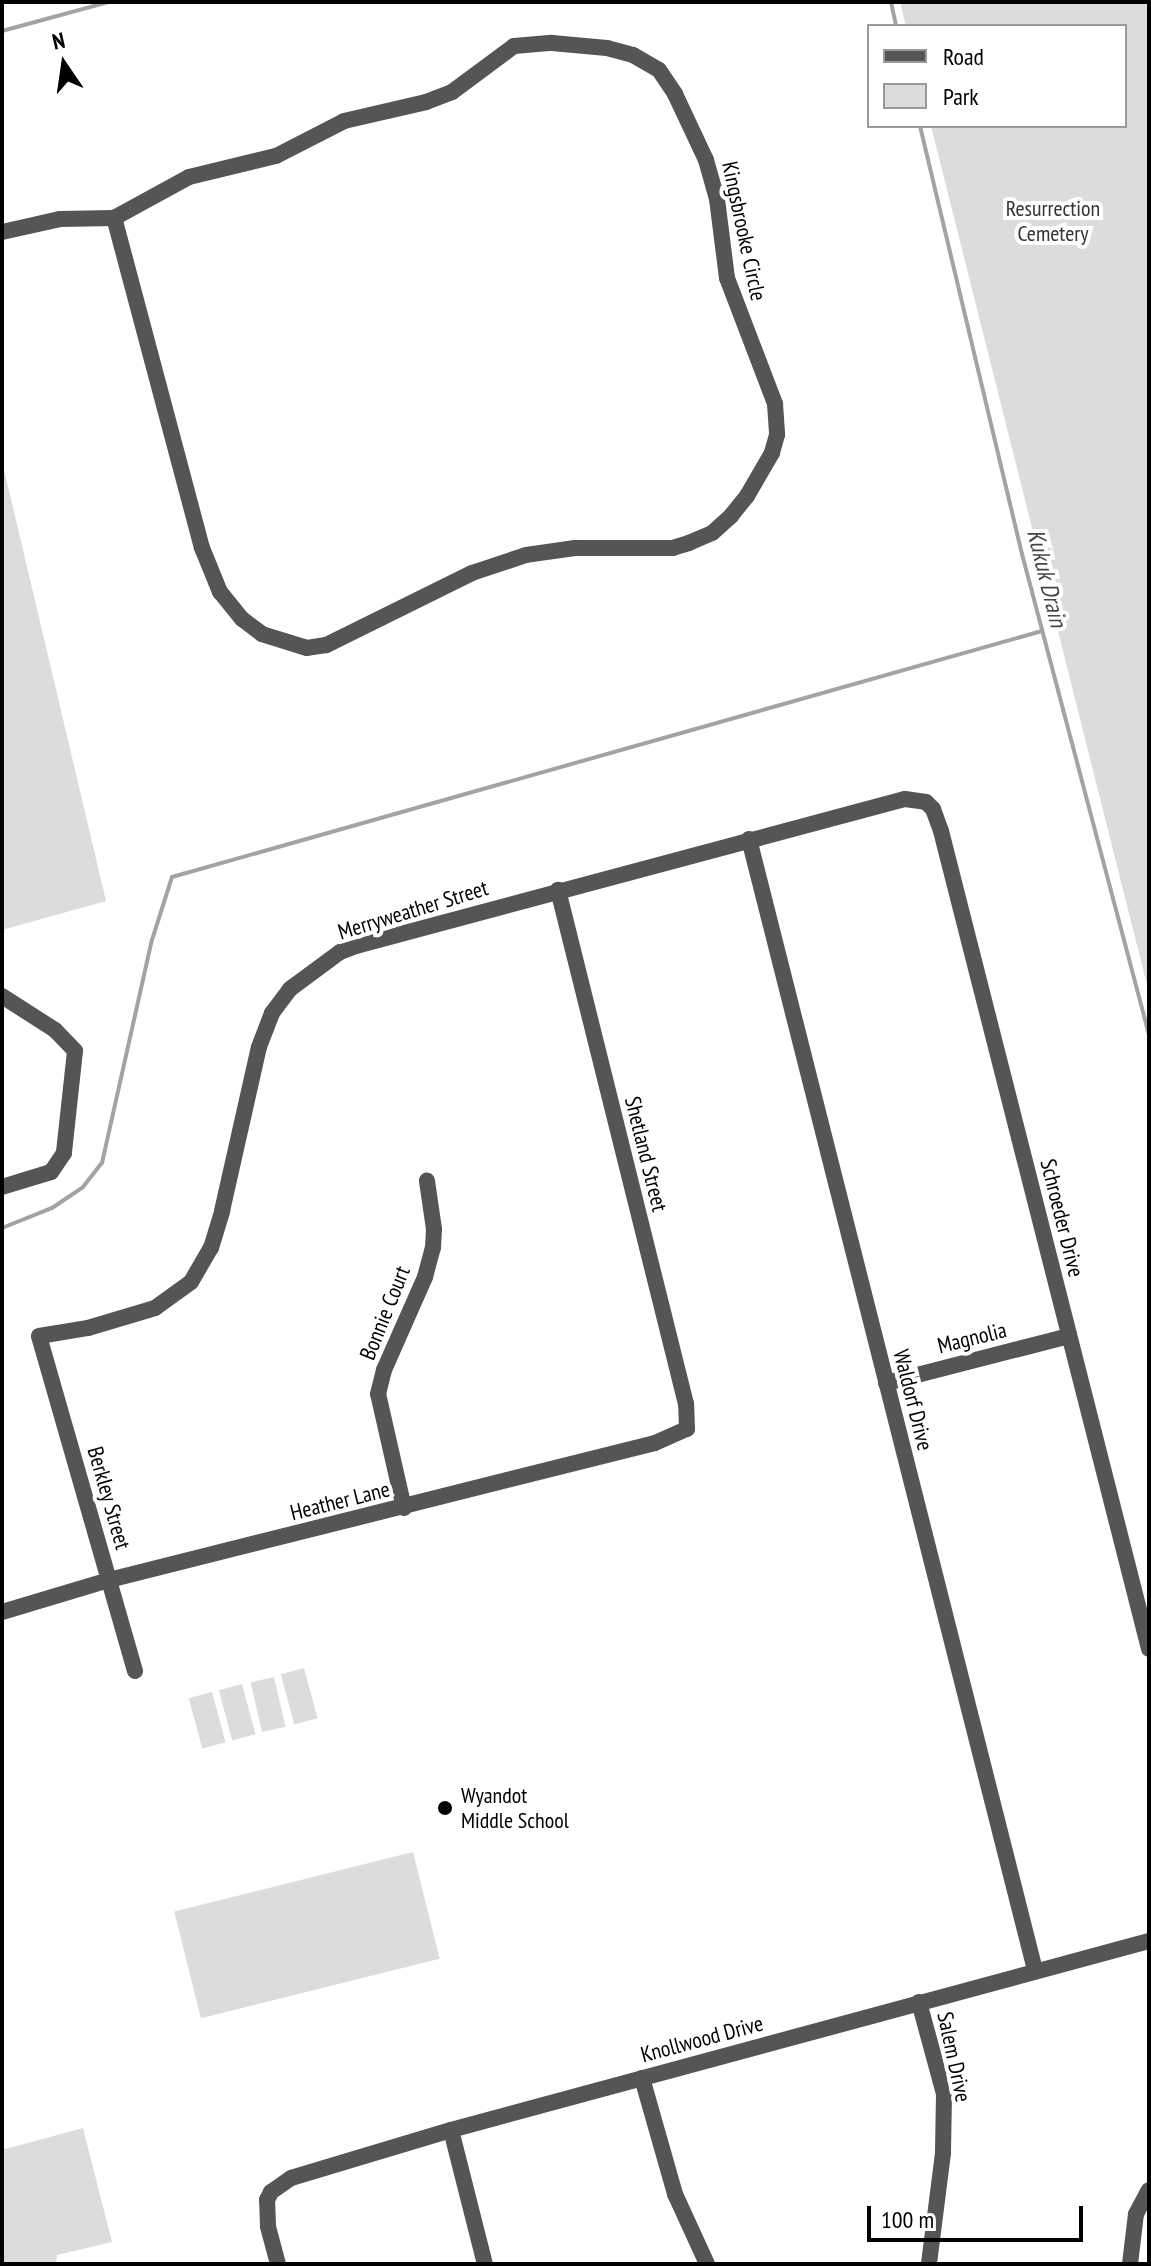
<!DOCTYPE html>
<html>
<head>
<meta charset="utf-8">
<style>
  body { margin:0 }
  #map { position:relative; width:1151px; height:2266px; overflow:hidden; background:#fff; font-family:"PT Sans Narrow",sans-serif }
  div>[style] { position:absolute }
  .green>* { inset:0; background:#dcdcdc; transform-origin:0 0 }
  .stream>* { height:4px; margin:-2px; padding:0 2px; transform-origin:2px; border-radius:2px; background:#a3a3a3 }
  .minor>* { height:16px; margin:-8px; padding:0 8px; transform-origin:8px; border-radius:8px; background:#555 }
  .dots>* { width:22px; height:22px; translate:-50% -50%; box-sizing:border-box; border:4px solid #fff; border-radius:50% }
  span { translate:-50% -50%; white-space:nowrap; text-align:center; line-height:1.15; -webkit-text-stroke:8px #fff; paint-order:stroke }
  .park-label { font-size:22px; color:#333 }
  .street-label { font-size:22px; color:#000 }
  .poi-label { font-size:22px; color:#000 }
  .left { translate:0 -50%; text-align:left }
  .water-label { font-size:24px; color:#444; font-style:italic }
  .frame { position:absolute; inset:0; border:4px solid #000; pointer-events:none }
  .legend { position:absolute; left:867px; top:24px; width:260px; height:104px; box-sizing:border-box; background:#fff; border:2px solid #999; margin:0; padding:10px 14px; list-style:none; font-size:24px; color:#000 }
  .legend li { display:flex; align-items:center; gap:16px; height:40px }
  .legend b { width:40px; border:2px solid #999 }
  .north { position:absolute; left:24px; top:24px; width:80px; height:80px; -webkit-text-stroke:6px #fff; paint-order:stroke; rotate:347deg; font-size:22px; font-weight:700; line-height:32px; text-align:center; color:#000 }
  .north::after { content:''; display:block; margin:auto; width:28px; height:36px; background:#000; clip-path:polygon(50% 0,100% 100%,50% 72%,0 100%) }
  .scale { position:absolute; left:867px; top:2206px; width:216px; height:36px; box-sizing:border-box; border:4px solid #000; border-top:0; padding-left:10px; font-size:24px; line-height:28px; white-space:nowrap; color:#000; -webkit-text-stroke:6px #fff; paint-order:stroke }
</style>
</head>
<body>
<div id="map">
  <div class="green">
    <i style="clip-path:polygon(900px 2px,1149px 2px,1149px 993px,931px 126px,1125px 126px,1125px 26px,906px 26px)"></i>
    <i style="clip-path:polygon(2px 461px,106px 901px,2px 930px)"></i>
    <i style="left:304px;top:1668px;width:52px;height:24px;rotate:75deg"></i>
    <i style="left:274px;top:1677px;width:51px;height:24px;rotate:77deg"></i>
    <i style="left:242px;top:1684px;width:52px;height:24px;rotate:75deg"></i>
    <i style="left:212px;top:1692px;width:52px;height:24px;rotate:75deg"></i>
    <i style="left:413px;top:1852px;width:110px;height:246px;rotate:76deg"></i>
    <i style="clip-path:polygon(83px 2128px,112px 2242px,57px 2255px,56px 2264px,2px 2264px,2px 2150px)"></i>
  </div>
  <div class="stream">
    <i style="left:891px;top:2px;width:25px;rotate:78deg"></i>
    <i style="left:2px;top:31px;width:111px;rotate:-15.2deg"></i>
    <i style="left:920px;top:126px;width:440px;rotate:76.6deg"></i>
    <i style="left:1022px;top:554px;width:498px;rotate:75.2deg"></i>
    <i style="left:2px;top:1228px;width:54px;rotate:-21.8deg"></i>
    <i style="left:52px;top:1208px;width:37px;rotate:-34deg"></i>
    <i style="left:83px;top:1187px;width:31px;rotate:-52deg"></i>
    <i style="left:102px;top:1163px;width:229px;rotate:-77.4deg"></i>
    <i style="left:152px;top:940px;width:66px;rotate:-72.4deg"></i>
    <i style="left:172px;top:877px;width:904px;rotate:-15.79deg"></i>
  </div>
  <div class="minor">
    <i style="left:552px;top:43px;width:55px;rotate:5.2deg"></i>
    <i style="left:607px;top:48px;width:27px;rotate:15deg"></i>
    <i style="left:633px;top:55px;width:30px;rotate:30deg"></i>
    <i style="left:659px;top:70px;width:29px;rotate:56deg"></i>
    <i style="left:675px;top:94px;width:73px;rotate:64.8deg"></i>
    <i style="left:706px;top:160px;width:41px;rotate:74.2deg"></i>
    <i style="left:717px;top:199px;width:80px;rotate:82.8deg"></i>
    <i style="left:727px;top:278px;width:135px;rotate:69.1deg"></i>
    <i style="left:775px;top:404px;width:31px;rotate:86deg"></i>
    <i style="left:777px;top:435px;width:19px;rotate:106deg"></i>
    <i style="left:772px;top:453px;width:50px;rotate:120.2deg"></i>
    <i style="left:747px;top:496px;width:26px;rotate:129deg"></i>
    <i style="left:731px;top:516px;width:25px;rotate:138deg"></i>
    <i style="left:712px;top:533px;width:25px;rotate:157deg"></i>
    <i style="left:689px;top:543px;width:17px;rotate:163deg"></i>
    <i style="left:673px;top:548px;width:98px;rotate:180deg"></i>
    <i style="left:575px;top:548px;width:49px;rotate:171.9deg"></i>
    <i style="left:526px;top:555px;width:57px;rotate:161.6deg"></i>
    <i style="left:472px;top:573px;width:163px;rotate:153.7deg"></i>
    <i style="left:326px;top:645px;width:19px;rotate:171deg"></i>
    <i style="left:307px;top:648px;width:47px;rotate:-162.7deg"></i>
    <i style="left:262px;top:634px;width:25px;rotate:-143deg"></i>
    <i style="left:242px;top:619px;width:35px;rotate:-129deg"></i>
    <i style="left:220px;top:592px;width:48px;rotate:-112.2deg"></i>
    <i style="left:202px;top:548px;width:342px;rotate:-104.9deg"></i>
    <i style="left:114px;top:218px;width:85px;rotate:-28.7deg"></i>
    <i style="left:189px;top:177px;width:89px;rotate:-13.6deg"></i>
    <i style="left:276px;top:156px;width:76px;rotate:-27.2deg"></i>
    <i style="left:344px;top:121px;width:84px;rotate:-13deg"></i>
    <i style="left:426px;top:102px;width:28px;rotate:-21deg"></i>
    <i style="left:452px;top:92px;width:77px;rotate:-36.6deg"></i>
    <i style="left:514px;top:46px;width:38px;rotate:-5deg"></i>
    <i style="left:2px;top:232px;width:59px;rotate:-12.6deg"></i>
    <i style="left:60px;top:219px;width:54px;rotate:-1.1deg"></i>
    <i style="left:749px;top:839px;width:1167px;rotate:75.81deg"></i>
    <i style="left:2px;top:996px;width:63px;rotate:32.7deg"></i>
    <i style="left:55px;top:1030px;width:29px;rotate:46deg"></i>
    <i style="left:75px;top:1051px;width:103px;rotate:96.2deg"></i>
    <i style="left:64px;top:1153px;width:23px;rotate:124deg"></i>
    <i style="left:51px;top:1172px;width:51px;rotate:163deg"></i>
    <i style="left:886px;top:1383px;width:189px;rotate:-14.4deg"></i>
    <i style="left:404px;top:1508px;width:117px;rotate:-102.8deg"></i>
    <i style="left:378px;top:1394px;width:25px;rotate:-76deg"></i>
    <i style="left:384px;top:1370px;width:102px;rotate:-66.2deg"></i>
    <i style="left:425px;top:1277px;width:30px;rotate:-75deg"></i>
    <i style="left:433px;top:1248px;width:19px;rotate:-87deg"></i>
    <i style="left:434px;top:1229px;width:49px;rotate:-98.3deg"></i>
    <i style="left:2px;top:1612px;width:112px;rotate:-16.7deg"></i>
    <i style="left:109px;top:1580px;width:563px;rotate:-14.09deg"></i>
    <i style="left:655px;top:1443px;width:35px;rotate:-24deg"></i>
    <i style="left:687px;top:1429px;width:25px;rotate:-92deg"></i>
    <i style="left:686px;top:1404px;width:530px;rotate:-103.98deg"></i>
    <i style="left:135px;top:1671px;width:348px;rotate:-106deg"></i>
    <i style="left:39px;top:1336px;width:50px;rotate:-9.3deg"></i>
    <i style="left:88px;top:1328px;width:70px;rotate:-16.6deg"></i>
    <i style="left:155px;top:1308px;width:44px;rotate:-35.8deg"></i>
    <i style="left:191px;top:1282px;width:39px;rotate:-60deg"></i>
    <i style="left:211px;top:1248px;width:39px;rotate:-73deg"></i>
    <i style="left:222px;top:1211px;width:168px;rotate:-77.3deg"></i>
    <i style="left:259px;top:1047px;width:36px;rotate:-69deg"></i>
    <i style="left:272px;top:1013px;width:30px;rotate:-53deg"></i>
    <i style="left:290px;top:989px;width:62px;rotate:-36.5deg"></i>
    <i style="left:340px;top:952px;width:17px;rotate:-21deg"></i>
    <i style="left:356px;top:946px;width:568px;rotate:-14.99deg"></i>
    <i style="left:905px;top:799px;width:21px;rotate:8deg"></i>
    <i style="left:926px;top:802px;width:10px;rotate:45deg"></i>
    <i style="left:933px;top:809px;width:23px;rotate:70deg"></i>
    <i style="left:941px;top:831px;width:844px;rotate:75.73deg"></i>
    <i style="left:919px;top:2002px;width:95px;rotate:74.8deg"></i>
    <i style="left:944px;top:2094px;width:59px;rotate:91deg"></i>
    <i style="left:943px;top:2153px;width:112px;rotate:97.2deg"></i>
    <i style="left:642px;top:2078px;width:121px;rotate:74.1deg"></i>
    <i style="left:675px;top:2194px;width:77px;rotate:65.4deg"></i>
    <i style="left:451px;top:2130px;width:138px;rotate:75.8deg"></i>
    <i style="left:278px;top:2264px;width:39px;rotate:-105deg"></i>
    <i style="left:268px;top:2226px;width:26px;rotate:-92deg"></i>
    <i style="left:267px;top:2200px;width:9px;rotate:-63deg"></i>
    <i style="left:271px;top:2192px;width:24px;rotate:-35deg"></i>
    <i style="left:291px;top:2178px;width:167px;rotate:-16.7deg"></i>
    <i style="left:451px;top:2130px;width:723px;rotate:-15.15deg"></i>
    <i style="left:1130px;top:2264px;width:50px;rotate:-83.2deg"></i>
    <i style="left:1136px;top:2214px;width:27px;rotate:-62deg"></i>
  </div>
  <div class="dots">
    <i style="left:445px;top:1808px;background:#000"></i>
  </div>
  <div class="park-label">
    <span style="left:1053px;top:221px">Resurrection<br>Cemetery</span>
  </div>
  <div class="street-label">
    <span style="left:744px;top:231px;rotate:78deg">Kingsbrooke Circle</span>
    <span style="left:413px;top:910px;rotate:-17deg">Merryweather Street</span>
    <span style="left:646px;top:1154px;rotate:76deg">Shetland Street</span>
    <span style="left:1062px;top:1218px;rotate:76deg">Schroeder Drive</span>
    <span style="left:385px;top:1313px;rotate:-68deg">Bonnie Court</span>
    <span style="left:972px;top:1338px;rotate:-14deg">Magnolia</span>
    <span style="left:913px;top:1400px;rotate:76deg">Waldorf Drive</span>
    <span style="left:109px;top:1498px;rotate:74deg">Berkley Street</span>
    <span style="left:340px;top:1501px;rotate:-14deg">Heather Lane</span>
    <span style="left:702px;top:2039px;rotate:-15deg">Knollwood Drive</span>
    <span style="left:954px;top:2057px;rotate:78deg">Salem Drive</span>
  </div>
  <div class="poi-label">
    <span class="left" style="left:461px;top:1808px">Wyandot<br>Middle School</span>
  </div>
  <div class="water-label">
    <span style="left:1047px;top:578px;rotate:76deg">Kukuk Drain</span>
  </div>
  <div class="frame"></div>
  <ul class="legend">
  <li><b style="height:10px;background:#555"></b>Road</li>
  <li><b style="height:22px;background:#dcdcdc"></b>Park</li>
  </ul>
  <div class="north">N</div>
  <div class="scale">100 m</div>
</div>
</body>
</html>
